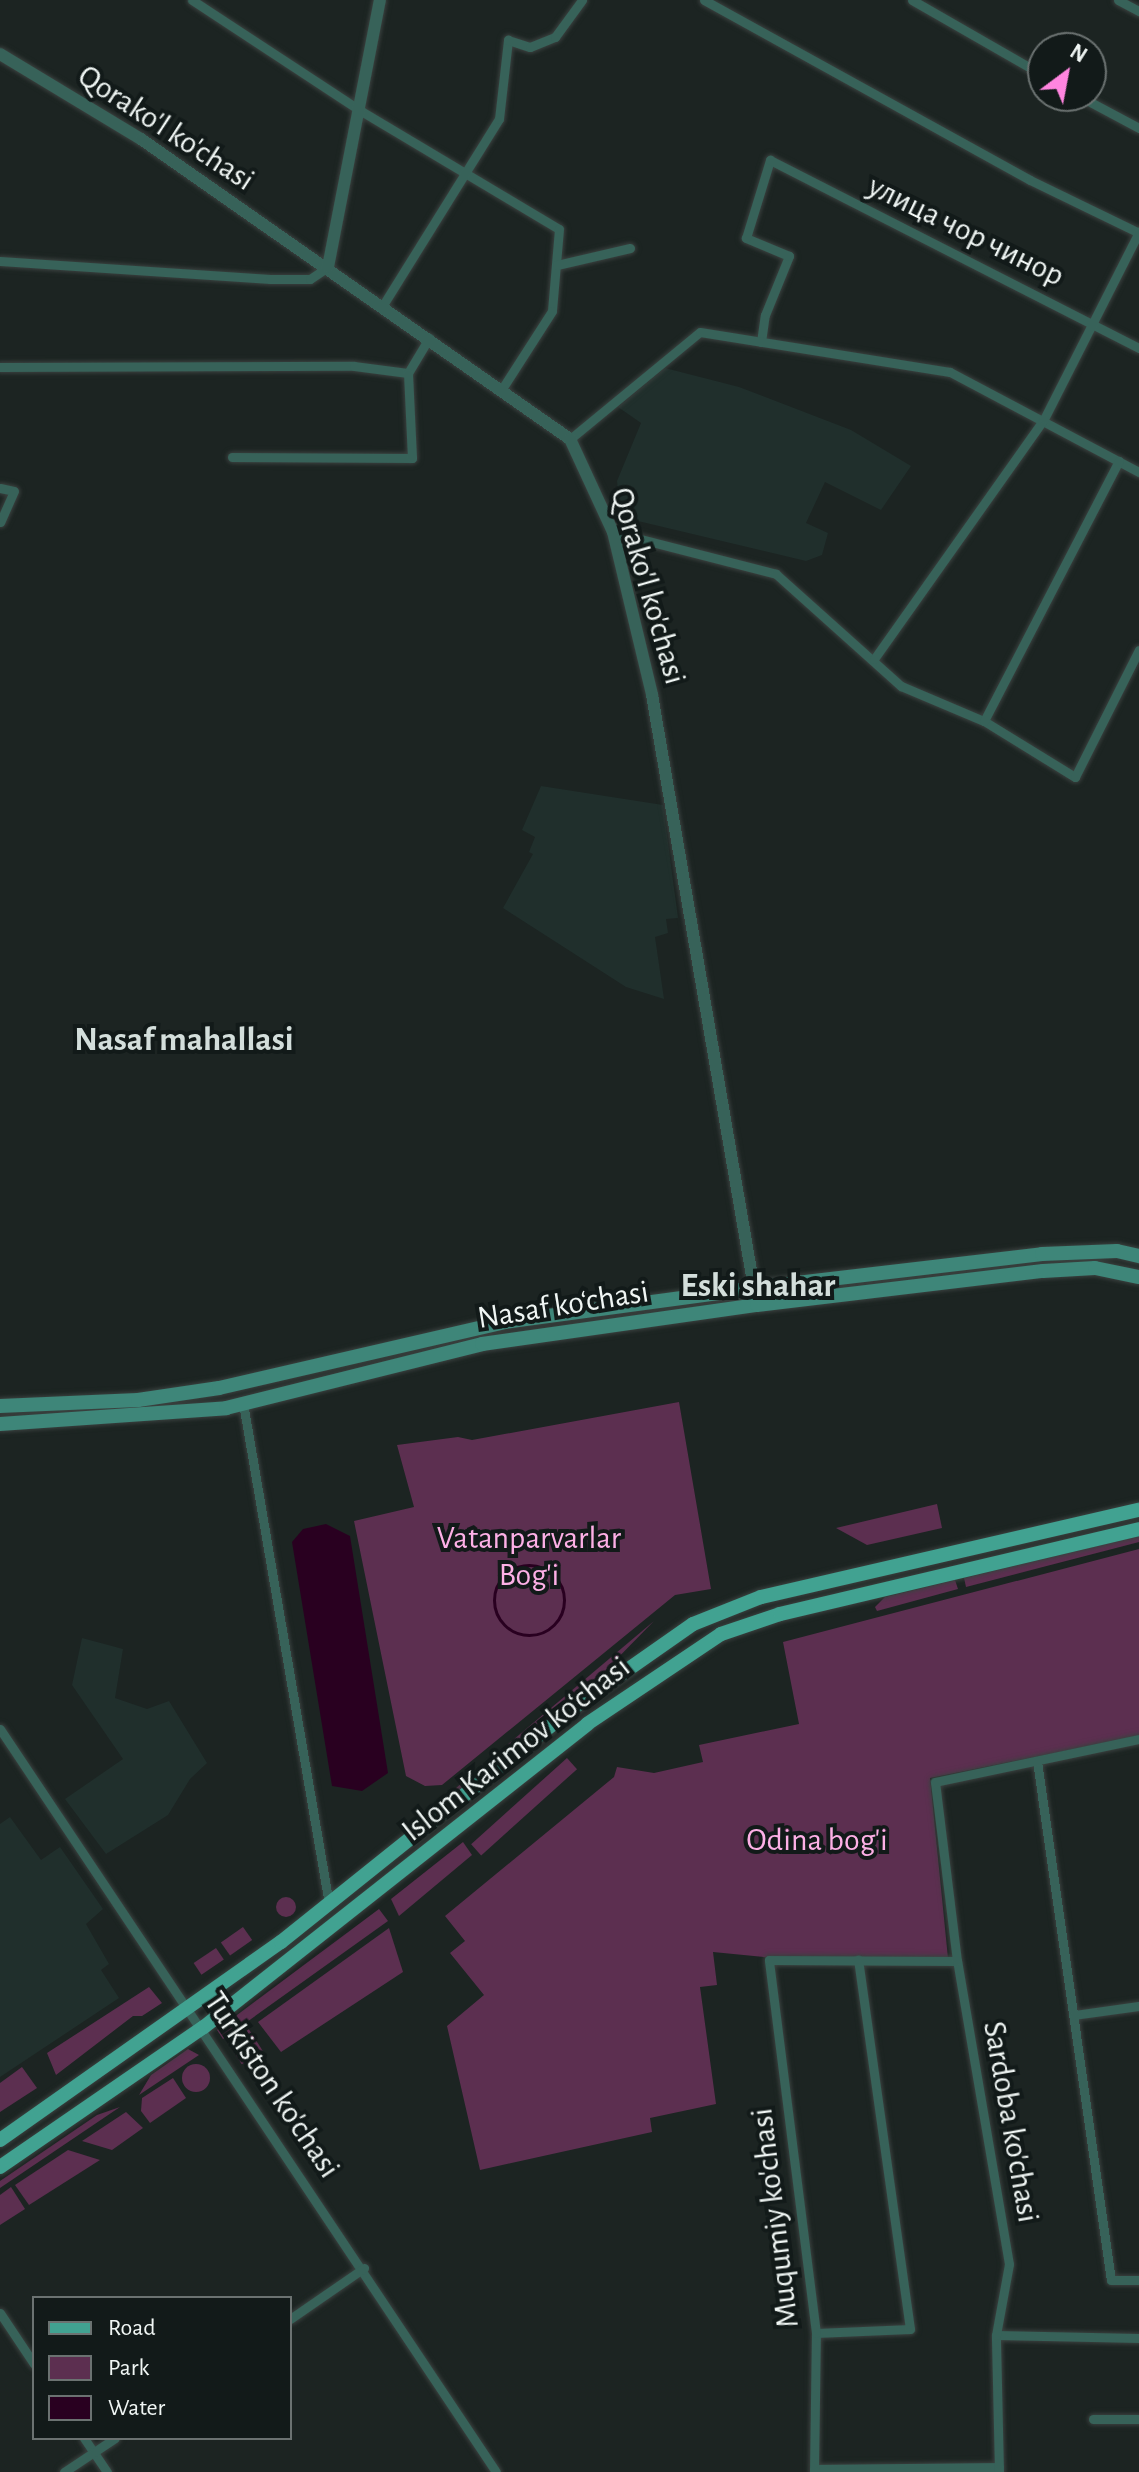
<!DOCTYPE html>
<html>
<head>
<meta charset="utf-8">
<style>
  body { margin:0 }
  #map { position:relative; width:1139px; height:2472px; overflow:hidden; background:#1c2422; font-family:"Alegreya Sans",sans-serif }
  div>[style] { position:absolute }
  .built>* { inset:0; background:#202f2c }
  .green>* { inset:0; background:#5c2f50; transform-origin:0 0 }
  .round { border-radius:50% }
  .water>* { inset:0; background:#290020 }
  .stream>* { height:3px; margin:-1.5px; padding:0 1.5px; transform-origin:1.5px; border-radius:1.5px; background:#290020 }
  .stream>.ring { margin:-1.5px; padding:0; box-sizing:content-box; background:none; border:3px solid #290020; border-radius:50% }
  .roads { filter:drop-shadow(0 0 2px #3a413f) drop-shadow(0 0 2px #3a413f) }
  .minor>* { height:9px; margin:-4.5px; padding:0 4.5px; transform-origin:4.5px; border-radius:4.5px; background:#376259 }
  .tertiary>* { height:12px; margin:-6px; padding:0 6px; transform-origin:6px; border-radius:6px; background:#376259 }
  .secondary>* { height:14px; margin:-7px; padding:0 7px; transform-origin:7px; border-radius:7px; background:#3e8679 }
  .primary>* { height:14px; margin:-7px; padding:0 7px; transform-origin:7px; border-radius:7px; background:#41a291 }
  span { translate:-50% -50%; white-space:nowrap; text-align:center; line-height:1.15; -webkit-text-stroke:8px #121a19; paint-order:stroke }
  .street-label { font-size:32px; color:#f0f6f4 }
  .park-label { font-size:32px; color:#fdb0e6 }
  .neighbourhood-label { font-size:34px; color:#d3dedb; font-weight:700 }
  .legend { position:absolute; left:32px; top:2296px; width:260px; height:144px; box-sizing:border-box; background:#121a19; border:2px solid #6b7271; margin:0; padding:10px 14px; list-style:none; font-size:24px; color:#f0f6f4 }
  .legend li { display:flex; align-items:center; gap:16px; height:40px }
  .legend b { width:40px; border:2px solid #6b7271 }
  .north { position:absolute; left:1027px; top:32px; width:80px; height:80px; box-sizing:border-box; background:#121a19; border:2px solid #6b7271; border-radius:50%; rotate:32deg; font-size:22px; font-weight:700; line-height:32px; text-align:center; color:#f0f6f4 }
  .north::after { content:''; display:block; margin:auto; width:28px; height:36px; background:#ff85df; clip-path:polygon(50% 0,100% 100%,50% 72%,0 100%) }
</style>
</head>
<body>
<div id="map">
  <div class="built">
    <i style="clip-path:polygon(665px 368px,739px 387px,851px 430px,911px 466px,881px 510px,825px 482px,806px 523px,828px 533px,822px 555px,806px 561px,621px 517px,617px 481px,641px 423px,618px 407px)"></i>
    <i style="clip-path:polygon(541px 786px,663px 805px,678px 918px,666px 919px,668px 933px,655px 937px,664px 999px,626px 987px,503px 908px,533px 854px,529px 852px,535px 837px,522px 830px)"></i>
    <i style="clip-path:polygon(82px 1638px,123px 1649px,115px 1698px,147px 1709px,169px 1701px,207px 1763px,190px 1779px,168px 1815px,106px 1854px,65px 1799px,123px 1759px,72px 1685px)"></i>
    <i style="clip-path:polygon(10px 1817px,41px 1860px,60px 1847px,103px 1909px,86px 1924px,109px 1964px,101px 1970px,119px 1998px,0 2077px,0 1824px)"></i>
  </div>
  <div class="green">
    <i style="clip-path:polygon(679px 1402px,711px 1589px,675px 1595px,442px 1785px,425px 1786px,406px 1776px,354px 1521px,414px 1507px,397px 1445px,458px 1437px,472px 1440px)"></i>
    <i style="clip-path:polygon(937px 1504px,942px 1528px,867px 1545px,836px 1528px)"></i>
    <i style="clip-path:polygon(1139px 1536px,1139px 1542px,966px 1587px,964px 1578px)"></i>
    <i style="clip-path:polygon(1139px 1549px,1139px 1736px,930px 1778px,948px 1958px,773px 1958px,713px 1952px,717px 1985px,700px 1987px,716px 2104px,650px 2118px,652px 2132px,480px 2170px,447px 2026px,484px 1995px,450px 1953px,465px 1941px,445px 1916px,614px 1777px,617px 1767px,654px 1773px,703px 1762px,699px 1745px,799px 1724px,783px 1642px)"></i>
    <i style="clip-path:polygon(955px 1580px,958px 1589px,877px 1611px,875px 1607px,885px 1597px)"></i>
    <i style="clip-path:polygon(654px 1621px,603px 1673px,451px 1799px,443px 1799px)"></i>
    <i style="left:567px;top:1758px;width:15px;height:129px;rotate:48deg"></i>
    <i style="clip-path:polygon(463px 1842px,472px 1855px,399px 1916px,391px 1899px)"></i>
    <i class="round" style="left:276px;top:1897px;width:20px;height:20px"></i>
    <i style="clip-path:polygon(379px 1909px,388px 1921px,223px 2039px,217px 2030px)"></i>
    <i style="left:243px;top:1927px;width:16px;height:27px;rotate:55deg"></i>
    <i style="clip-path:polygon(389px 1928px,403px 1972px,281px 2052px,258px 2022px)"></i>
    <i style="left:216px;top:1948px;width:14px;height:27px;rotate:56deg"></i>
    <i style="clip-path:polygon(149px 1987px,162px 2003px,142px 2016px,133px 2016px,56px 2075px,47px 2053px)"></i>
    <i style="left:248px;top:2028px;width:27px;height:25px;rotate:57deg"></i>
    <i style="clip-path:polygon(188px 2049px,199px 2055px,139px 2095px,151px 2075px)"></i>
    <i class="round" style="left:182px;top:2064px;width:28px;height:28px"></i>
    <i style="clip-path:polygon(22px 2067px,37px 2088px,0 2112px,0 2083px)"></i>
    <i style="clip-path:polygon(173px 2078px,186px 2098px,150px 2123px,141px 2111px,142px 2098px)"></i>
    <i style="clip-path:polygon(120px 2107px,0 2188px,0 2181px,97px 2115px)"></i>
    <i style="clip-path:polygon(126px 2112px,143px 2128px,112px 2150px,82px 2141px)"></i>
    <i style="clip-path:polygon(68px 2150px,100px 2160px,29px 2205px,15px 2185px)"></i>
    <i style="clip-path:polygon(11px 2187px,25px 2209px,0 2225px,0 2195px)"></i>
  </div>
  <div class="water">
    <i style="clip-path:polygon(326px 1524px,350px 1536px,388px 1773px,362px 1791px,332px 1786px,292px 1542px,303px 1529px)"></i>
  </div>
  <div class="stream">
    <i class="ring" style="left:494px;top:1565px;width:67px;height:67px"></i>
  </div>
  <div class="roads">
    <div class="minor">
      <i style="left:192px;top:0;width:202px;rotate:33.3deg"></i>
      <i style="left:361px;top:111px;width:230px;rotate:30.8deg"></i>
      <i style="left:559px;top:229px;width:82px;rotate:94.9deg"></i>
      <i style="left:552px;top:311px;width:93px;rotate:122.7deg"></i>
      <i style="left:704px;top:0;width:372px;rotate:28.9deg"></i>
      <i style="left:1030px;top:180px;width:121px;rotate:25.9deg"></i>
      <i style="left:912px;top:0;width:151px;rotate:29.8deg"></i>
      <i style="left:1118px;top:0;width:24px;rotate:28deg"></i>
      <i style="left:1079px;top:96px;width:68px;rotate:28.1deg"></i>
      <i style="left:0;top:261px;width:271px;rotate:3.8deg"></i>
      <i style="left:270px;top:279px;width:40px"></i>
      <i style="left:310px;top:279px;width:22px;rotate:-34deg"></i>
      <i style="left:557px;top:265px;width:75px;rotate:-13.1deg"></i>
      <i style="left:383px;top:305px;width:219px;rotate:-58.1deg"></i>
      <i style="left:499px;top:119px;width:80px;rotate:-83.5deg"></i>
      <i style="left:508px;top:40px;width:23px;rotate:18deg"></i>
      <i style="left:530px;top:47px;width:27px;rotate:-22deg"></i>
      <i style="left:555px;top:37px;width:46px;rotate:-53.9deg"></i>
      <i style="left:761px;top:342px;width:27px;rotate:-82deg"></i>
      <i style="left:765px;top:315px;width:64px;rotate:-67.9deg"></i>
      <i style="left:789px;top:256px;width:47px;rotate:-157.3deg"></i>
      <i style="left:746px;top:238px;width:82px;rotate:-72.9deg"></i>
      <i style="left:770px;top:160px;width:414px;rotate:27deg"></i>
      <i style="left:0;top:367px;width:354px;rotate:-0.2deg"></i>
      <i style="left:354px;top:366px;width:54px;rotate:7.4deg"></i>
      <i style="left:408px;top:373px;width:41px;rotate:-59deg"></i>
      <i style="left:570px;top:439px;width:168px;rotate:-39.5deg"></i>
      <i style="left:700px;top:332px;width:253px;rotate:9.1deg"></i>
      <i style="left:950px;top:372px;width:214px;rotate:27.9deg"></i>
      <i style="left:232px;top:457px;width:180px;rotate:0.3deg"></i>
      <i style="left:412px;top:458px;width:85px;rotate:-92.7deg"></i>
      <i style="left:0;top:488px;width:14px;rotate:12deg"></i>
      <i style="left:14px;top:491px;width:34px;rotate:114deg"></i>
      <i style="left:613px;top:532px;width:168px;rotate:14.4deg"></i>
      <i style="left:776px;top:574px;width:168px;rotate:41.9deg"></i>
      <i style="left:901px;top:686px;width:90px;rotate:22.9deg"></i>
      <i style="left:984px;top:721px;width:107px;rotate:31.6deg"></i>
      <i style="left:1075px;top:777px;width:142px;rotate:-63.3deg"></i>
      <i style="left:874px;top:659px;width:294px;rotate:-54.7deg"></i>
      <i style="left:1044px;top:419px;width:210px;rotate:-63.1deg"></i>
      <i style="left:984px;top:721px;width:293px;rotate:-62.6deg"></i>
      <i style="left:243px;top:1403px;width:508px;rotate:80.26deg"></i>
      <i style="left:0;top:1729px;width:893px;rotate:56.27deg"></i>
      <i style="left:1037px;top:1761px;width:524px;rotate:81.89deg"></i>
      <i style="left:1111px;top:2280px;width:28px"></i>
      <i style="left:1074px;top:2015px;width:66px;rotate:-7.9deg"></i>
      <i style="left:0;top:2313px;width:61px;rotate:56.3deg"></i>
      <i style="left:290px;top:2319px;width:90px;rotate:-34.6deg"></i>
      <i style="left:816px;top:2333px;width:94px;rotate:-2.4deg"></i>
      <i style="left:910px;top:2329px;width:373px;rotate:-98deg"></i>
      <i style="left:996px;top:2335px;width:143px;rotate:1.2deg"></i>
      <i style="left:1093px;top:2419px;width:46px"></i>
      <i style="left:84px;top:2438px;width:41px;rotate:55.9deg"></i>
      <i style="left:814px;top:2469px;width:185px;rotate:-0.6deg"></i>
      <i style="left:64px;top:2472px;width:61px;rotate:-33.7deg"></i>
      <i style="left:814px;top:2472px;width:139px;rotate:-89.2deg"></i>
      <i style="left:816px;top:2333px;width:376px;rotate:-97.2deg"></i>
      <i style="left:769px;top:1960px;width:188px;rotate:0.3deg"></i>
      <i style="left:999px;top:2472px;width:137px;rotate:-91.3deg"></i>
      <i style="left:996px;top:2335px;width:72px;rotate:-79.6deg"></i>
      <i style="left:1009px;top:2264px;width:307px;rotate:-99.7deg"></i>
      <i style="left:957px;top:1961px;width:180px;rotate:-97deg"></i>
      <i style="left:935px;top:1782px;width:208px;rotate:-11.9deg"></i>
    </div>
    <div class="tertiary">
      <i style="left:0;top:54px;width:165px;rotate:31.1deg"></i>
      <i style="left:141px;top:139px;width:523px;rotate:34.97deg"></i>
      <i style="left:570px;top:439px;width:102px;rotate:65.2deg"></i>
      <i style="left:613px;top:532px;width:168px;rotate:76.5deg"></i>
      <i style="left:652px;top:695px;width:602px;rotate:80.24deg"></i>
      <i style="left:328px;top:267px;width:272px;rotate:-79deg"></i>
    </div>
    <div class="secondary">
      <i style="left:0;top:1406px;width:138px;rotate:-2.5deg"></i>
      <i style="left:138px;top:1400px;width:82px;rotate:-8.4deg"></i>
      <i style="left:219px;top:1388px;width:293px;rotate:-13deg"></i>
      <i style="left:504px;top:1322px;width:252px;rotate:-7.7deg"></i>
      <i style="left:754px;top:1288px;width:290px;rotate:-6.7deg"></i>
      <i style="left:1042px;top:1254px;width:75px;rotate:-2.3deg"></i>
      <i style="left:1117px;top:1251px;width:23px;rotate:13deg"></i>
      <i style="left:0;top:1424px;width:227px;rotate:-4deg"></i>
      <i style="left:226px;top:1408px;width:264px;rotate:-14deg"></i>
      <i style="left:482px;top:1344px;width:278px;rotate:-8.1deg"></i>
      <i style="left:757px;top:1305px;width:288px;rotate:-6.8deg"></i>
      <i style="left:1043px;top:1271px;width:52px;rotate:-3.3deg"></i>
      <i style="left:1095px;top:1268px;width:45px;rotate:11.6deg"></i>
    </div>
    <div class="primary">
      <i style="left:0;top:2140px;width:344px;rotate:-35.2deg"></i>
      <i style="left:281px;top:1942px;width:374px;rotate:-38.7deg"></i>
      <i style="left:573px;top:1708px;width:146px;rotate:-35deg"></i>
      <i style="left:693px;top:1624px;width:73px;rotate:-21.7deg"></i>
      <i style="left:761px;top:1597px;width:388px;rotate:-13deg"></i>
      <i style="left:0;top:2167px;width:247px;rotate:-34.5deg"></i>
      <i style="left:204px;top:2027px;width:488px;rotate:-38.3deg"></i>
      <i style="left:587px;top:1724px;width:161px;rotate:-33.9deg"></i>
      <i style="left:721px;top:1634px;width:62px;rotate:-18.7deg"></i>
      <i style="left:780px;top:1614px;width:369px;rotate:-13.3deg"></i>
    </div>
  </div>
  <div class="street-label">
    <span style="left:166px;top:128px;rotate:33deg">Qorako'l ko'chasi</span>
    <span style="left:966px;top:231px;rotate:26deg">улица чор чинор</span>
    <span style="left:648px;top:586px;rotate:74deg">Qorako'l ko'chasi</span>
    <span style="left:563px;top:1305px;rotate:-9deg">Nasaf ko‘chasi</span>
    <span style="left:516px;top:1749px;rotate:-38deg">Islom Karimov ko‘chasi</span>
    <span style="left:272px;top:2085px;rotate:56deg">Turkiston ko'chasi</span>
    <span style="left:1011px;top:2122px;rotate:80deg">Sardoba ko'chasi</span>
    <span style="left:775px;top:2218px;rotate:-97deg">Muqumiy ko'chasi</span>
  </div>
  <div class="park-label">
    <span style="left:529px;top:1557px">Vatanparvarlar<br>Bog'i</span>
    <span style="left:817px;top:1840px">Odina bog'i</span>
  </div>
  <div class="neighbourhood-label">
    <span style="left:184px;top:1041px">Nasaf mahallasi</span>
    <span style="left:758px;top:1287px">Eski shahar</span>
  </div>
  <ul class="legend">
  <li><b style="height:10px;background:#41a291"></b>Road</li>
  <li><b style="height:22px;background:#5c2f50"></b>Park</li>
  <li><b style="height:22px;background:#290020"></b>Water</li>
  </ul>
  <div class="north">N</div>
</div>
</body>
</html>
